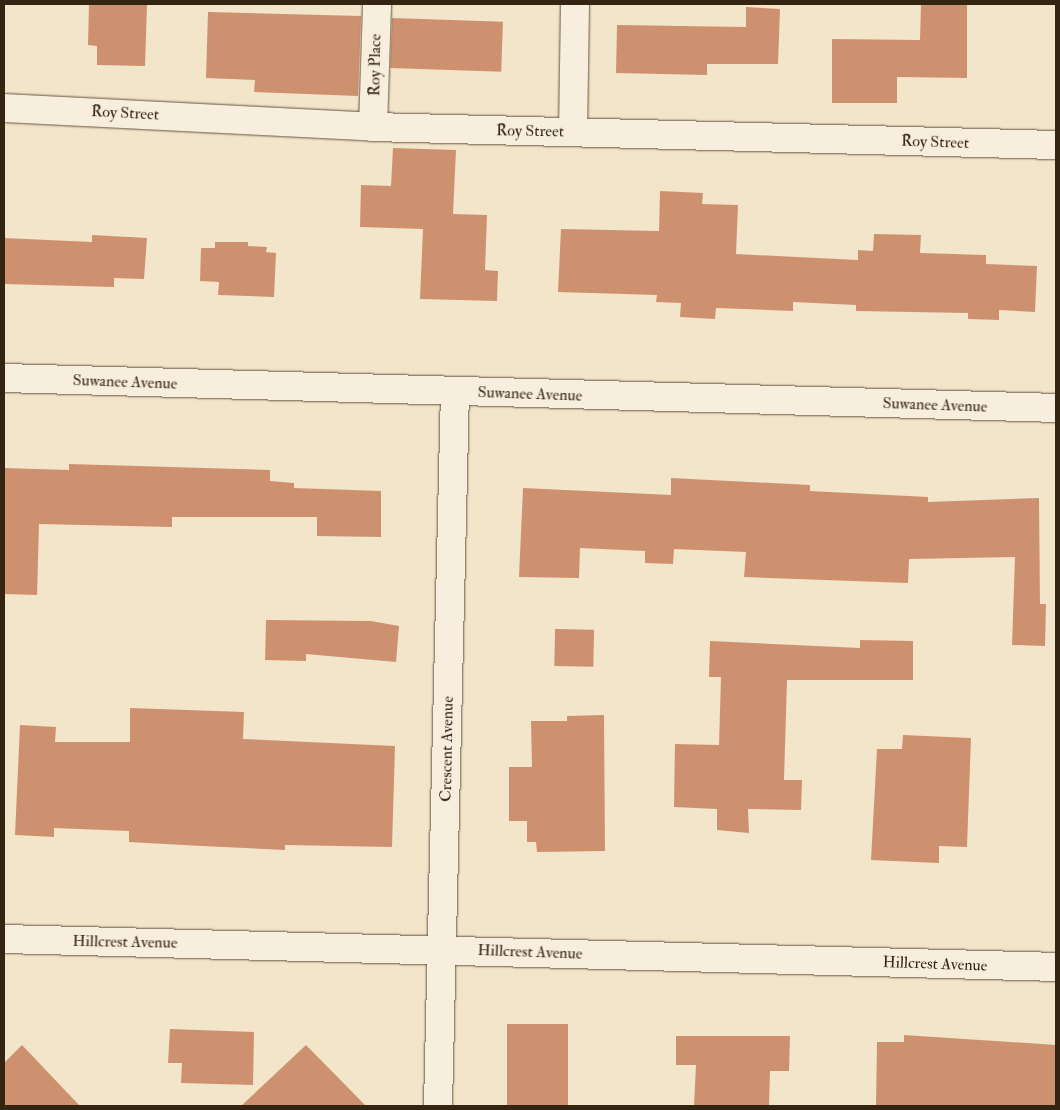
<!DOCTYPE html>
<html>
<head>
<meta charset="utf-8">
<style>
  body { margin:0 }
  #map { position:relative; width:1060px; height:1110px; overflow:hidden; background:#f3e5ca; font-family:"IM FELL Double Pica",serif }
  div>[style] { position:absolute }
  .building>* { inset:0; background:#ce9170; transform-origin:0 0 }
  .roads { filter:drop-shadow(0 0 1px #645541) drop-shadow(0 0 1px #645541) }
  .minor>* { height:28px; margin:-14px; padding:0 14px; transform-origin:14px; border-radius:14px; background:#f7eedd }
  span { translate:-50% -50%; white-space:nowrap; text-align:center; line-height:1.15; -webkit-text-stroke:4px #f7eedd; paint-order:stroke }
  .street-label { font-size:16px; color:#342513 }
  .frame { position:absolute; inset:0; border:5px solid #342513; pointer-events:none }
</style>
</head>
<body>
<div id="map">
  <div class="building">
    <i style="clip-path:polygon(89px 4px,147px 4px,145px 66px,97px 65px,97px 46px,88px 45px)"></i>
    <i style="clip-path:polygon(921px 4px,967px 4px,967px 78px,897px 77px,897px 103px,832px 103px,832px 39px,920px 40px)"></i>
    <i style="clip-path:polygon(746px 7px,780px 9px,778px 64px,707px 64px,707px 75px,616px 73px,617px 25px,746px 27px)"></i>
    <i style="clip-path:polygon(208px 12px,361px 16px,358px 96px,254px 92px,255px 80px,206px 78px)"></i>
    <i style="left:392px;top:18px;width:111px;height:50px;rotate:2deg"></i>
    <i style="clip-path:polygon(393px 148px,456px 150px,453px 214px,487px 215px,485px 270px,498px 271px,497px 301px,420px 299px,423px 229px,360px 227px,361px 185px,391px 186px)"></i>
    <i style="clip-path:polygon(660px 191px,703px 193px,702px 204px,738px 205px,736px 254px,858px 260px,858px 250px,873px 251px,874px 234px,921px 235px,920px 253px,986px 255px,986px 264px,1037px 266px,1035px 312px,999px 310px,999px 320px,968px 319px,968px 313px,856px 311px,856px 305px,793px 302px,793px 311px,716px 308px,715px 319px,680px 317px,681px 303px,656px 302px,657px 295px,558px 292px,561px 229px,659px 231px)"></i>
    <i style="clip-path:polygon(92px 235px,147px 238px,144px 279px,114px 278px,114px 287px,4px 284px,4px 238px,92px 242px)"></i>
    <i style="clip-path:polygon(215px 242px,248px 242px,248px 246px,267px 247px,266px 252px,276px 253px,274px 297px,218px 295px,219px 282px,200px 281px,201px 248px,215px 248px)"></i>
    <i style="clip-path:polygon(69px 464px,270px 470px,270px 481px,294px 483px,294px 488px,381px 491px,381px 537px,317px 536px,317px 517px,172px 517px,172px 527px,39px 524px,37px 595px,4px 594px,4px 468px,69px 470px)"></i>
    <i style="clip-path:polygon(671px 478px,810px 485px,810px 491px,928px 497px,928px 502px,1039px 498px,1040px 604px,1046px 604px,1045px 646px,1012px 645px,1015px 557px,909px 559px,908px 583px,744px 577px,746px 552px,674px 549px,673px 564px,645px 563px,645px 551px,580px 548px,579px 578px,519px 577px,523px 488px,671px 495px)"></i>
    <i style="clip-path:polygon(266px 620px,371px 621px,399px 626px,396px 662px,306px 654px,306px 661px,265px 660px)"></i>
    <i style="left:555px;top:629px;width:39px;height:37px;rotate:1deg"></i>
    <i style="clip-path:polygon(860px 640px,913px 641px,913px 680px,787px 680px,784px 780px,802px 780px,801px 810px,748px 809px,749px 833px,717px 830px,717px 809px,674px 807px,675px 744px,719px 745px,721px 677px,709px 677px,710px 641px,860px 648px)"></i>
    <i style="clip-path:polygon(130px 708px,244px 712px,243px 739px,395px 746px,392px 847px,285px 845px,285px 850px,202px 846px,129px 842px,129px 831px,54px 828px,54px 837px,15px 835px,20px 725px,56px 727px,55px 742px,130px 742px)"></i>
    <i style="clip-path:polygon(604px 715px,605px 851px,537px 852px,536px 842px,527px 842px,527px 821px,509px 821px,509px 767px,532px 767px,531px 721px,567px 721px,567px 716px)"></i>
    <i style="clip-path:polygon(903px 735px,971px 738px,967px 847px,939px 846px,939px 863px,871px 860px,877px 749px,902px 749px)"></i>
    <i style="left:507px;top:1024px;width:61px;height:82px"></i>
    <i style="clip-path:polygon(170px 1029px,254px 1032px,253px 1085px,181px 1083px,182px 1063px,168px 1063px)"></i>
    <i style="clip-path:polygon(904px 1035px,1056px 1045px,1056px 1106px,876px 1106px,877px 1042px,904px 1042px)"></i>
    <i style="clip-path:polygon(676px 1036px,790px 1036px,789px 1071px,770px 1071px,769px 1106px,694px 1106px,696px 1065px,676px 1065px)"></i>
    <i style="clip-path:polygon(22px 1045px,80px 1106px,4px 1106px,4px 1063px)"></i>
    <i style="clip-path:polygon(306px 1045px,366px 1106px,241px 1106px)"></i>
  </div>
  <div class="roads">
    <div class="minor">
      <i style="left:4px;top:108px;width:369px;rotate:2.9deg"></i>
      <i style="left:373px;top:127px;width:683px;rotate:1.51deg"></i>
      <i style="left:373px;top:127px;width:123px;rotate:-88.1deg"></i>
      <i style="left:573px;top:132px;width:128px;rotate:-89.1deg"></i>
      <i style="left:4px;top:378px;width:1052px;rotate:1.63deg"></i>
      <i style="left:4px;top:939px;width:1052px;rotate:1.52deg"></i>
      <i style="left:438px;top:1106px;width:714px;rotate:-88.64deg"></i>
    </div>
  </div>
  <div class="street-label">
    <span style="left:375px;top:65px;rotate:-89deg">Roy Place</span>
    <span style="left:125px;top:113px;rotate:3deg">Roy Street</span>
    <span style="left:530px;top:131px;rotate:1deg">Roy Street</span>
    <span style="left:935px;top:142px;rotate:2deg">Roy Street</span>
    <span style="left:125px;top:382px;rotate:2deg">Suwanee Avenue</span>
    <span style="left:530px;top:394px;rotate:2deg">Suwanee Avenue</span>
    <span style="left:935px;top:405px;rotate:2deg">Suwanee Avenue</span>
    <span style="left:447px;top:749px;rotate:-89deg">Crescent Avenue</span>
    <span style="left:125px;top:942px;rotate:1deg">Hillcrest Avenue</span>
    <span style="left:530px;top:952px;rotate:2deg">Hillcrest Avenue</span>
    <span style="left:935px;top:964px;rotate:2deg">Hillcrest Avenue</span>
  </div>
  <div class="frame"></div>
</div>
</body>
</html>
